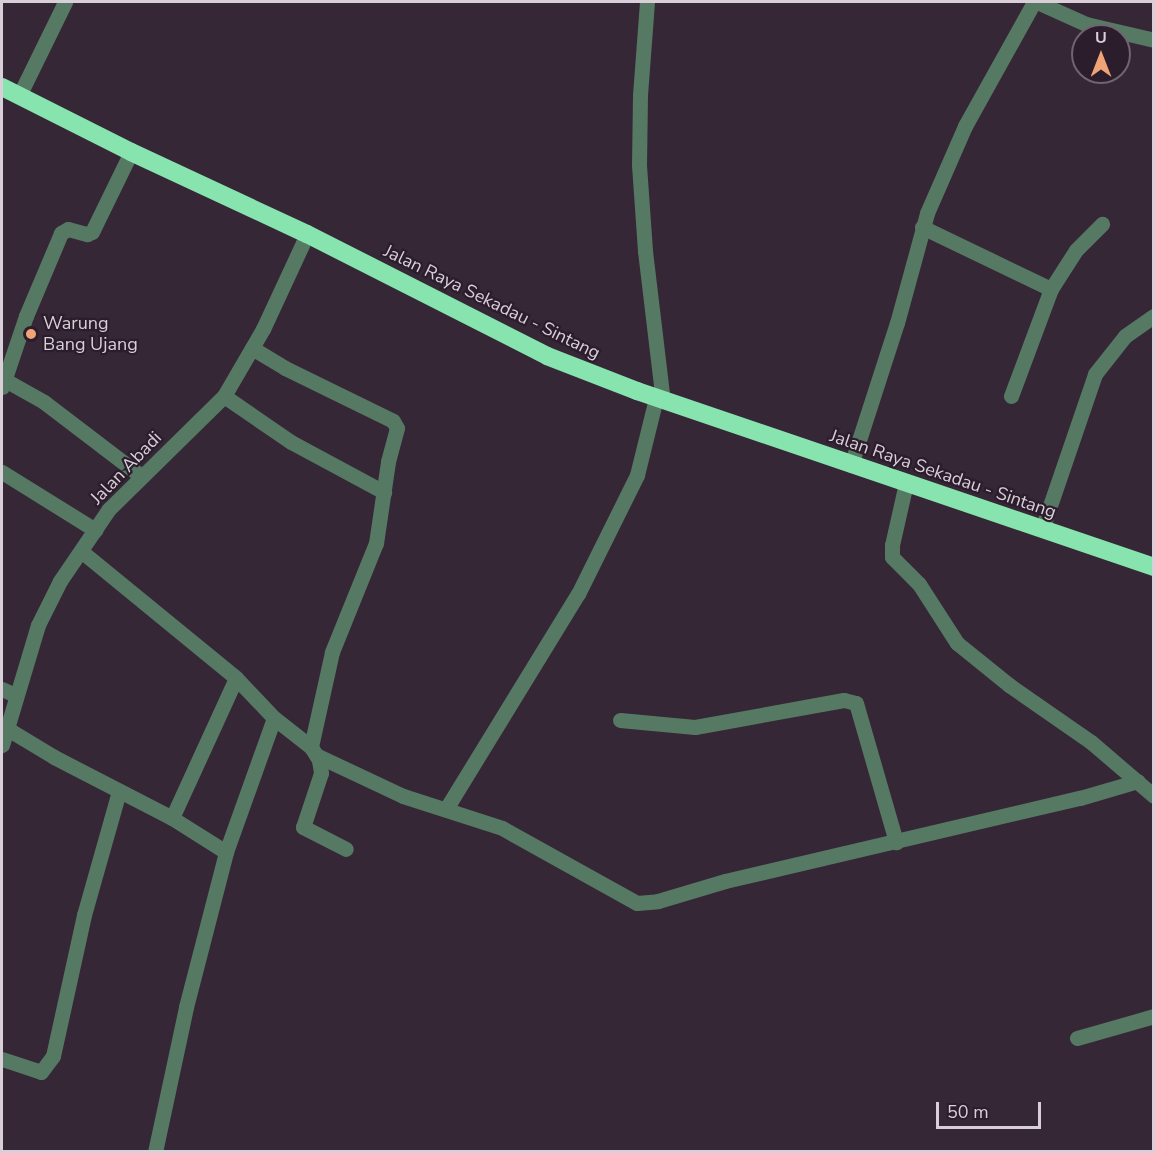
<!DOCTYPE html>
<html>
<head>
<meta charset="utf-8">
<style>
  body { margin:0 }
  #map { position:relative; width:1155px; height:1153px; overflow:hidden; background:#362736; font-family:"Nunito Sans",sans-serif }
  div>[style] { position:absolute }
  .minor>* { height:15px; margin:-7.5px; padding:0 7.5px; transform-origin:7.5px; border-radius:7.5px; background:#567964 }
  .highway>* { height:18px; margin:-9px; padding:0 9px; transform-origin:9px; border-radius:9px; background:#87e4af }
  .dots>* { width:16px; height:16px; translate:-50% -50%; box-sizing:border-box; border:3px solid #2c1d2c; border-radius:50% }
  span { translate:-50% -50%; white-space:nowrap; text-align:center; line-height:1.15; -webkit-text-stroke:4.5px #2c1d2c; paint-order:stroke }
  .street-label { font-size:18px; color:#d9cfd8 }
  .poi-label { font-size:18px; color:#d9cfd8 }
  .left { translate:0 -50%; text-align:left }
  .frame { position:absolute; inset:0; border:3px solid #d9cfd8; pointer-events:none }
  .north { position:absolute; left:1071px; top:24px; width:60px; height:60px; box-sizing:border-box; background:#2c1d2c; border:2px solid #716471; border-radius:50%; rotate:0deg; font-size:16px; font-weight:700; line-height:24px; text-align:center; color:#d9cfd8 }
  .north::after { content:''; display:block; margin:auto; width:21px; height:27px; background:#efa376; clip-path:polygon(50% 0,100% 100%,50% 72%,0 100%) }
  .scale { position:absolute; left:936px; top:1102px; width:105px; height:27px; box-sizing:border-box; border:3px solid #d9cfd8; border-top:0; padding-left:8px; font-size:18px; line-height:21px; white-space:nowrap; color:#d9cfd8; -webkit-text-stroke:4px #2c1d2c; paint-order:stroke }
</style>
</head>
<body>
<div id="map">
  <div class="minor">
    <i style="left:647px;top:2px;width:93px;rotate:94.3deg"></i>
    <i style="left:640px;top:95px;width:70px;rotate:90.8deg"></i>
    <i style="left:639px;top:165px;width:86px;rotate:86deg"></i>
    <i style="left:645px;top:251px;width:151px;rotate:83.2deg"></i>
    <i style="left:1037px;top:2px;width:54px;rotate:24.2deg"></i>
    <i style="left:1086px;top:24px;width:70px;rotate:13.2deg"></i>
    <i style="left:19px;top:96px;width:105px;rotate:-63.9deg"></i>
    <i style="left:922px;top:227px;width:143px;rotate:25.7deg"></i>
    <i style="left:252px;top:348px;width:39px;rotate:31deg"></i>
    <i style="left:285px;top:368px;width:120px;rotate:26.1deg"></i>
    <i style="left:393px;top:421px;width:8px;rotate:60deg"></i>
    <i style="left:397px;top:428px;width:35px;rotate:105deg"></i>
    <i style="left:388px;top:462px;width:82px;rotate:98.4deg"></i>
    <i style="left:376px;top:543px;width:118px;rotate:112deg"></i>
    <i style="left:332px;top:652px;width:97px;rotate:102.5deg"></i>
    <i style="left:5px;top:380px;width:45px;rotate:29.4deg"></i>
    <i style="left:44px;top:402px;width:122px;rotate:37.3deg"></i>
    <i style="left:2px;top:387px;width:75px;rotate:-71.3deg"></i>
    <i style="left:26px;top:316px;width:90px;rotate:-67.1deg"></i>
    <i style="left:61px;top:233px;width:8px;rotate:-30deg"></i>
    <i style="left:68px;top:229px;width:20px;rotate:15deg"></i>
    <i style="left:87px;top:234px;width:5px;rotate:-22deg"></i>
    <i style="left:92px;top:232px;width:89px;rotate:-64deg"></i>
    <i style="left:224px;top:396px;width:81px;rotate:34.5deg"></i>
    <i style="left:291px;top:442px;width:106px;rotate:28.3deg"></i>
    <i style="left:1011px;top:396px;width:114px;rotate:-69.5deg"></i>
    <i style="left:1051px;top:289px;width:46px;rotate:-57.3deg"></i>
    <i style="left:1076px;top:250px;width:37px;rotate:-45deg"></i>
    <i style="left:851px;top:465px;width:149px;rotate:-72.1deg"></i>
    <i style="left:897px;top:323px;width:114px;rotate:-74.7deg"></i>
    <i style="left:927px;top:213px;width:95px;rotate:-66.4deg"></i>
    <i style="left:965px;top:126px;width:142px;rotate:-60.9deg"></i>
    <i style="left:2px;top:472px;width:110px;rotate:31.9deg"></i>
    <i style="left:906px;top:483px;width:64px;rotate:102.7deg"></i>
    <i style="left:892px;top:545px;width:12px;rotate:90deg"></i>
    <i style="left:892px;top:557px;width:38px;rotate:45deg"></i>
    <i style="left:919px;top:584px;width:70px;rotate:57.2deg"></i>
    <i style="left:957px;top:643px;width:67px;rotate:38.9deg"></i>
    <i style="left:1009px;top:685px;width:100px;rotate:34.8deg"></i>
    <i style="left:1091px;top:742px;width:83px;rotate:40.6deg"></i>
    <i style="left:1042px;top:529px;width:164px;rotate:-71.1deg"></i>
    <i style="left:1095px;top:374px;width:48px;rotate:-51.7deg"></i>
    <i style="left:1125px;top:336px;width:35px;rotate:-35deg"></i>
    <i style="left:81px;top:551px;width:200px;rotate:39.3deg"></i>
    <i style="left:236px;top:678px;width:55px;rotate:46.5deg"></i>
    <i style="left:274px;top:718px;width:47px;rotate:38.1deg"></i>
    <i style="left:311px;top:747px;width:15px;rotate:58deg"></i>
    <i style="left:319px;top:760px;width:13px;rotate:81deg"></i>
    <i style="left:321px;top:773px;width:57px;rotate:108.4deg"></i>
    <i style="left:303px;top:827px;width:48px;rotate:27.1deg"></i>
    <i style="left:2px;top:689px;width:14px;rotate:25deg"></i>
    <i style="left:620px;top:720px;width:75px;rotate:5.3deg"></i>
    <i style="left:695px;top:727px;width:151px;rotate:-10.3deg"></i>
    <i style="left:844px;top:700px;width:12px;rotate:14deg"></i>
    <i style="left:856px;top:703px;width:145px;rotate:73.9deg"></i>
    <i style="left:6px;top:728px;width:56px;rotate:31.1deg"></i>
    <i style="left:54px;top:757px;width:133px;rotate:27.3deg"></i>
    <i style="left:172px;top:818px;width:64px;rotate:32.2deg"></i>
    <i style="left:2px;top:745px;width:125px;rotate:-73.3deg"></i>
    <i style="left:38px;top:625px;width:49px;rotate:-63.4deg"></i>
    <i style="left:60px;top:581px;width:87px;rotate:-55.8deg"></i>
    <i style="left:109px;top:509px;width:161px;rotate:-44.5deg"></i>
    <i style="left:224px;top:396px;width:78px;rotate:-59.8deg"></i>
    <i style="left:263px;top:329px;width:105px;rotate:-65.1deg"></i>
    <i style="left:318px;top:756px;width:94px;rotate:25.2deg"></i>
    <i style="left:403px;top:796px;width:104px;rotate:17.9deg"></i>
    <i style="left:502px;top:828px;width:154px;rotate:29.1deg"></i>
    <i style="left:637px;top:903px;width:21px;rotate:-5deg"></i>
    <i style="left:658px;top:901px;width:70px;rotate:-16.6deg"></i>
    <i style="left:725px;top:881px;width:365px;rotate:-13.2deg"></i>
    <i style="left:1080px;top:798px;width:60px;rotate:-16.3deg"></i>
    <i style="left:446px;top:809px;width:252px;rotate:-58.5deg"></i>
    <i style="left:578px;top:594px;width:133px;rotate:-63.6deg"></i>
    <i style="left:637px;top:475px;width:79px;rotate:-76.1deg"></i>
    <i style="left:172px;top:818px;width:154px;rotate:-65.4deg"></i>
    <i style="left:1077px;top:1038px;width:80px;rotate:-15.9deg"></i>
    <i style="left:2px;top:1059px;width:41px;rotate:18.4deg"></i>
    <i style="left:41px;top:1072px;width:20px;rotate:-53deg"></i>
    <i style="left:53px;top:1056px;width:144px;rotate:-77.6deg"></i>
    <i style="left:84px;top:915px;width:129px;rotate:-74.2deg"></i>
    <i style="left:155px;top:1152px;width:148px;rotate:-77.9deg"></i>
    <i style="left:186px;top:1007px;width:160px;rotate:-75.5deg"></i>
    <i style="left:226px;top:852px;width:142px;rotate:-70.3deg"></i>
  </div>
  <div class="highway">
    <i style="left:2px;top:87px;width:144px;rotate:26.7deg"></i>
    <i style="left:131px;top:152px;width:194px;rotate:25deg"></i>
    <i style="left:307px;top:234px;width:269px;rotate:26.9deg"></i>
    <i style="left:547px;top:356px;width:97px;rotate:21.3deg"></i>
    <i style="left:637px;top:391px;width:546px;rotate:18.8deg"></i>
  </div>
  <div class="dots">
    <i style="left:31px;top:334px;background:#efa376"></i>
  </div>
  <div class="street-label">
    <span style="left:492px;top:302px;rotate:26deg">Jalan Raya Sekadau - Sintang</span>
    <span style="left:126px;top:468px;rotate:-46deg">Jalan Abadi</span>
    <span style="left:943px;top:474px;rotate:19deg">Jalan Raya Sekadau - Sintang</span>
  </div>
  <div class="poi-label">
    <span class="left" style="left:43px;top:334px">Warung<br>Bang Ujang</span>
  </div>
  <div class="frame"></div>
  <div class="north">U</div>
  <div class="scale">50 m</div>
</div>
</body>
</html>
